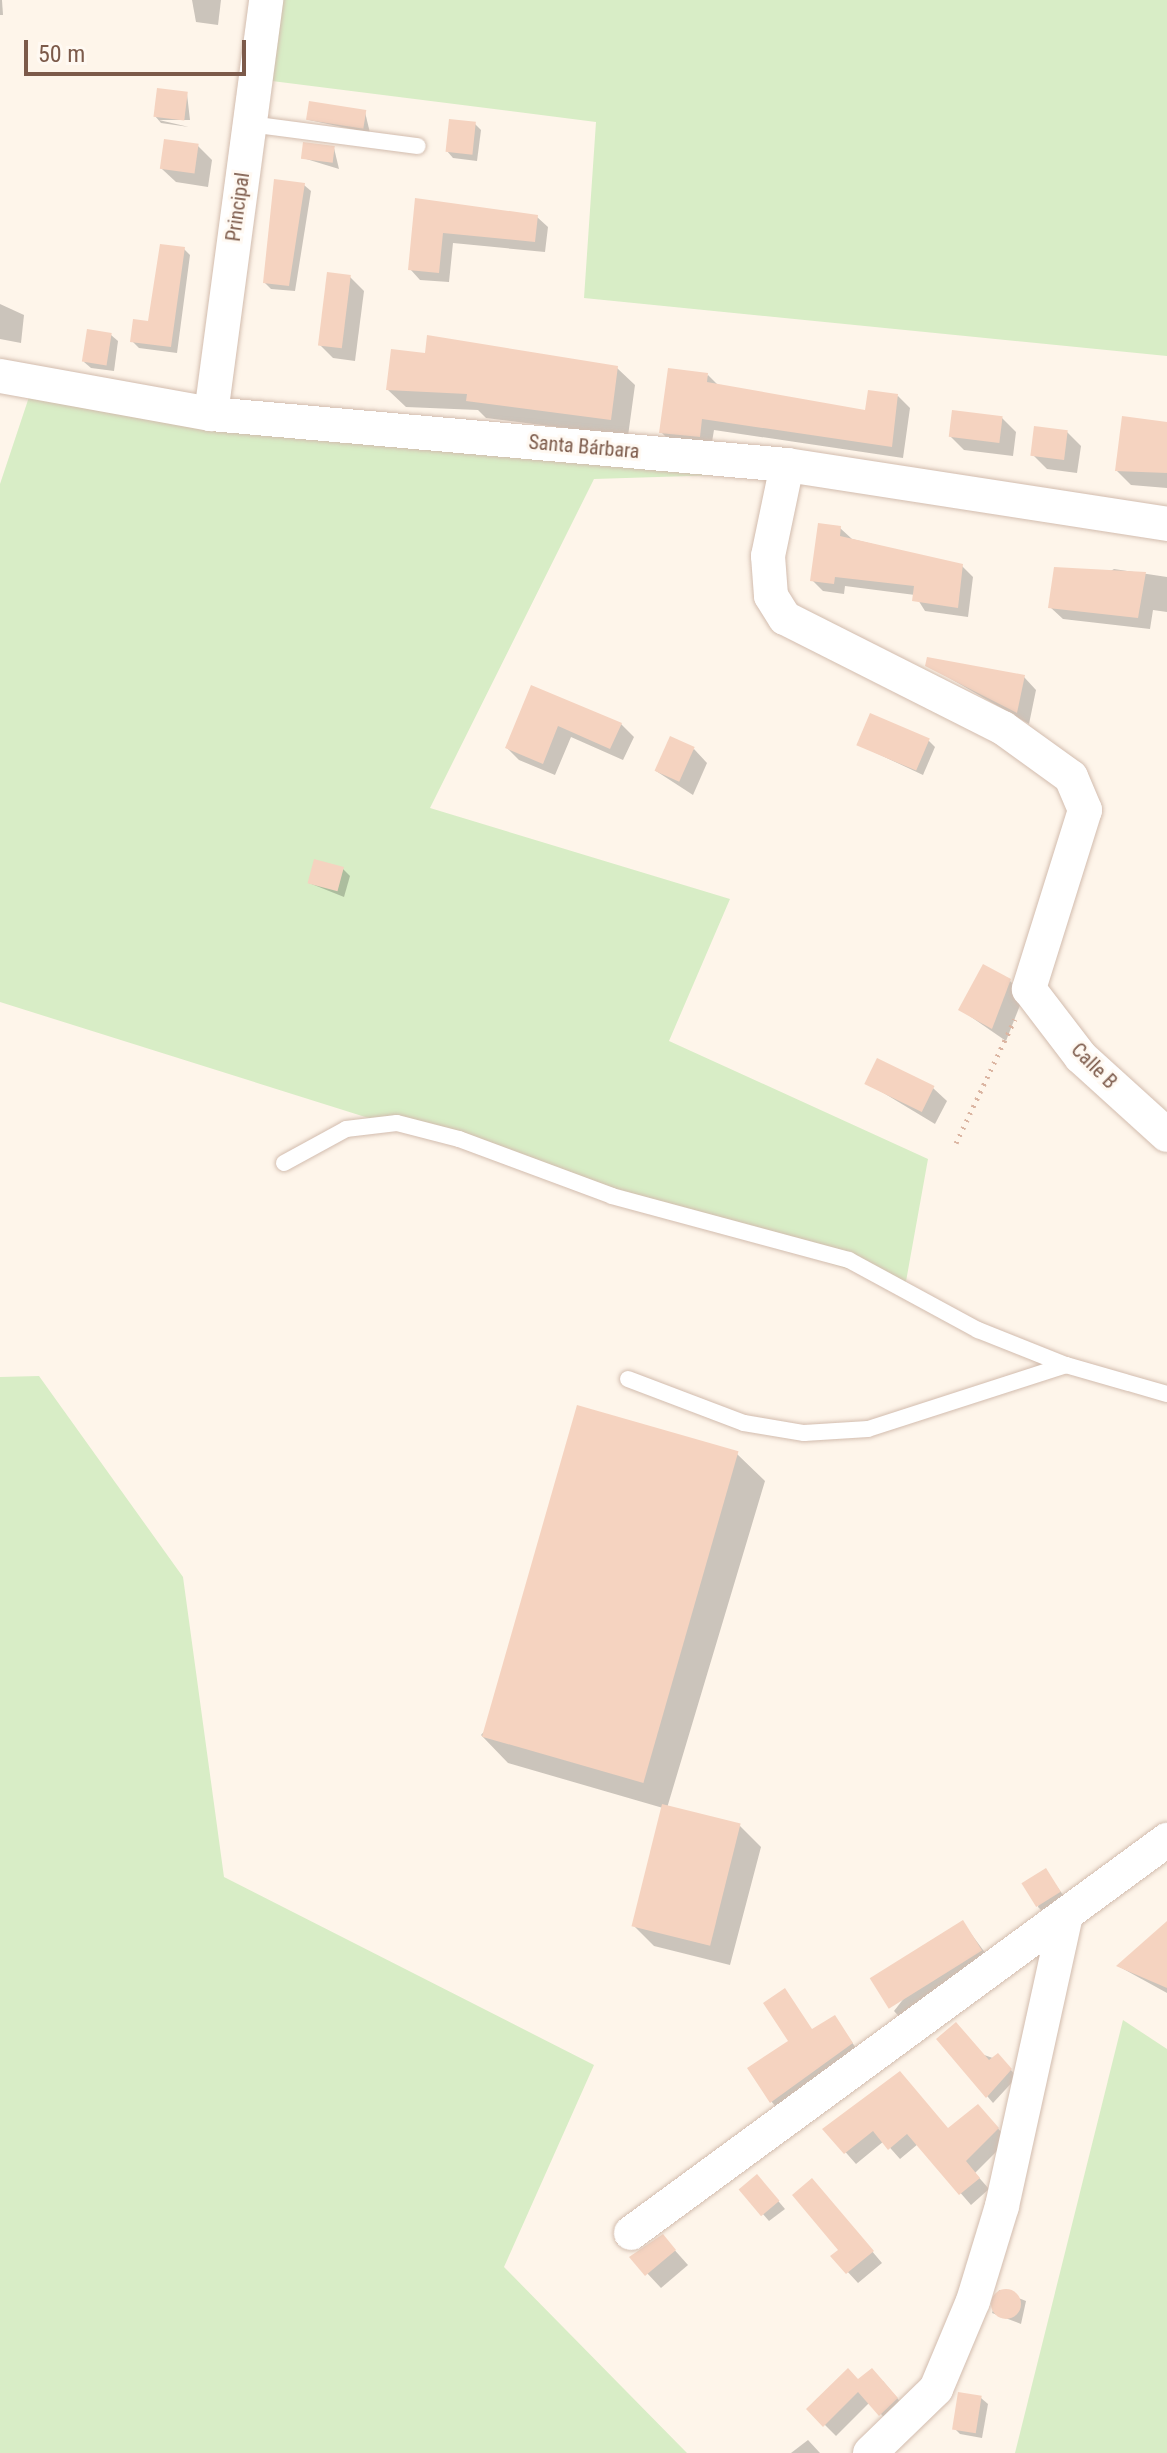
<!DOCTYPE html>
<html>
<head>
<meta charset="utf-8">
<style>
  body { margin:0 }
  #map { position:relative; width:1167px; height:2453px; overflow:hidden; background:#fef5ea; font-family:"Roboto Condensed",sans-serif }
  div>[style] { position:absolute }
  .green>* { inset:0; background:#d8edc6 }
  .shadow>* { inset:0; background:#0003 }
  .building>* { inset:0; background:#f5d3c0; transform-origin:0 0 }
  .round { border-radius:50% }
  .path>* { height:5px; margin-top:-2.5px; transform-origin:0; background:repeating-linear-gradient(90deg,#dbb5a2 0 2px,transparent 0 8px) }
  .roads { filter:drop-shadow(0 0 2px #d2bcae) drop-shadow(0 0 2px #d2bcae) }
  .service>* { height:16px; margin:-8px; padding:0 8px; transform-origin:8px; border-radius:8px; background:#fff }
  .minor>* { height:34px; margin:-17px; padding:0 17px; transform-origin:17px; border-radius:17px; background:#fff }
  span { translate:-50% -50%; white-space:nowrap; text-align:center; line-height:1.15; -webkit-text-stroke:6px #fff9f2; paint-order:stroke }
  .street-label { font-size:20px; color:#7c5a4a }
  .scale { position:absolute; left:24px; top:40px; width:222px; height:36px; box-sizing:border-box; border:4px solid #7c5a4a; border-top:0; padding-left:10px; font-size:24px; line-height:28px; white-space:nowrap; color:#7c5a4a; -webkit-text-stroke:6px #fff9f2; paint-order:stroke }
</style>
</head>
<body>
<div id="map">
  <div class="green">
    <i style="clip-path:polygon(275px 0,1167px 0,1167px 356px,584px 298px,596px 122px,264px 80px)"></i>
    <i style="clip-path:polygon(35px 379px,754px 474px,594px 479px,430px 808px,730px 899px,669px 1041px,928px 1159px,905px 1287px,0 1002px,0 484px)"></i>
    <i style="clip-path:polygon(39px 1376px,183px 1577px,224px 1877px,594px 2065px,504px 2267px,687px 2453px,0 2453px,0 1377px)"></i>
    <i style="clip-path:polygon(1123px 2020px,1167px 2049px,1167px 2453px,1015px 2453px)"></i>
  </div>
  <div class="shadow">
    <i style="clip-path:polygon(0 0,2px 0,3px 15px,0 15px)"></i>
    <i style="clip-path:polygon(192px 0,221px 0,218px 25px,196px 22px)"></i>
    <i style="clip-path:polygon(187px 94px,190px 120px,159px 120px,189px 127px,161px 123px,155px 116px)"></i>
    <i style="clip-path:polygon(365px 112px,370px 133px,309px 120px)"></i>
    <i style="clip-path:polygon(475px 124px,481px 130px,477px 161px,453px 158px,447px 151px)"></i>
    <i style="clip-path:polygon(198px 146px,212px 160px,208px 187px,176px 182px,162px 169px)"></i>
    <i style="clip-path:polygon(334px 148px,339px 169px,303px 158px)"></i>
    <i style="clip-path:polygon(304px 185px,311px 191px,295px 291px,271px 289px,265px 283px)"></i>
    <i style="clip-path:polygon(417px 201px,537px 217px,548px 227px,545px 252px,453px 243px,449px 282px,420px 280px,410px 269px)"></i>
    <i style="clip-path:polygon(184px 249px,190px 255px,177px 353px,139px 348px,132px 341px,150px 324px)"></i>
    <i style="clip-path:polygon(350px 277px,364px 291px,355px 361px,333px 358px,319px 344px)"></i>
    <i style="clip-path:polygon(0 304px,24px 315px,21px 343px,0 339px)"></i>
    <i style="clip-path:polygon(111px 335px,118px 341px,114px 371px,91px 368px,84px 362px)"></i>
    <i style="clip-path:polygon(617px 368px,635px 385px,628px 436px,486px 418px,478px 410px,406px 407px,388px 390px)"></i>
    <i style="clip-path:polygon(708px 375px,720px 387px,867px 412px,898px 396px,910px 408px,903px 458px,714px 430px,711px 448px,673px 444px,661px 432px)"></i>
    <i style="clip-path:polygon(1002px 418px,1016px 432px,1013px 456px,964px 450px,950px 436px)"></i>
    <i style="clip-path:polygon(1167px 423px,1167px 488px,1131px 485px,1117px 471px)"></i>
    <i style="clip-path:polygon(1067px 432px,1081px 446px,1077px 473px,1047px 469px,1033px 455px)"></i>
    <i style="clip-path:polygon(840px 528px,852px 539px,962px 566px,973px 577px,968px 617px,925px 611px,915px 595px,845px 586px,844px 594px,823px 591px,812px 580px)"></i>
    <i style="clip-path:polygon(1114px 569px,1167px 577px,1167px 612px,1153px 610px,1150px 629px,1063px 619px,1050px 607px)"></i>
    <i style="clip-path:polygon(927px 665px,1024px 677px,1036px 690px,1029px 724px)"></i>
    <i style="clip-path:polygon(532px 687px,621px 724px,634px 737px,623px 760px,571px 737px,555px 775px,519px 760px,507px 748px)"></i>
    <i style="clip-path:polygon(929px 741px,935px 747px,923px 775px,859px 745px)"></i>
    <i style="clip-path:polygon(694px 749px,707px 763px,693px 795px,656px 771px)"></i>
    <i style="clip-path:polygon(343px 869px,350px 876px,344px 897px,309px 883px)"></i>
    <i style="clip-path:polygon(1010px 981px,1024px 995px,1006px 1041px,961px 1010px)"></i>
    <i style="clip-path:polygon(867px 1083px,933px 1088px,947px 1101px,935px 1124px)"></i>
    <i style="clip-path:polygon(737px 1454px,765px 1481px,667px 1808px,740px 1826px,761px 1847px,730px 1965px,654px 1946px,633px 1925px,663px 1808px,508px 1763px,481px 1735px)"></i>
    <i style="clip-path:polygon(1045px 1870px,1066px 1899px,1044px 1913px,1038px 1907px)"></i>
    <i style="clip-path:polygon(963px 1923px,992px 1962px,905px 2023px,894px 2011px)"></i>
    <i style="clip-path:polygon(1167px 1923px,1167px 1993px,1118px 1966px)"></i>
    <i style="clip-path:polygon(835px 2018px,858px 2051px,777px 2108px,771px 2101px,813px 2031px)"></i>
    <i style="clip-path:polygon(939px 2039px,1004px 2062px,1017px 2077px,993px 2103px)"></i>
    <i style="clip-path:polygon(988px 2117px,1008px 2140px,975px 2173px,989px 2189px,971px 2205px,918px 2144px,900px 2159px,884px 2141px,856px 2164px,825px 2129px,949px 2130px)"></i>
    <i style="clip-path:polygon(763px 2183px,785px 2209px,769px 2221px,741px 2189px)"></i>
    <i style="clip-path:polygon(822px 2192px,882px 2263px,858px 2283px,833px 2256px,840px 2250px)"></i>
    <i style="clip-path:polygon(663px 2237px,688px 2265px,661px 2288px,632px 2257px)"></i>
    <i style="clip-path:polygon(999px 2290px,1026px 2301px,1021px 2324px,992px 2313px)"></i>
    <i style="clip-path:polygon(859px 2381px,883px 2381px,907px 2410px,892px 2426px,870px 2402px,836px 2436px,809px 2409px)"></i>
    <i style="clip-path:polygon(981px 2398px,988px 2404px,982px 2438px,960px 2434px,954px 2428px)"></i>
    <i style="clip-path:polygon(808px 2440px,820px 2453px,791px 2453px)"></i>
  </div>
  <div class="building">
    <i style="left:157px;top:88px;width:31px;height:29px;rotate:7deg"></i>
    <i style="left:309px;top:101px;width:58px;height:19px;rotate:9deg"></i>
    <i style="left:449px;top:119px;width:27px;height:33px;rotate:6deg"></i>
    <i style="left:164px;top:139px;width:35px;height:30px;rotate:8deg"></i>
    <i style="left:303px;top:142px;width:32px;height:17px;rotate:7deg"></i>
    <i style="clip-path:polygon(274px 179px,305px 183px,289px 286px,263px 283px)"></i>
    <i style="clip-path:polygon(415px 198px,538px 215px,535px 242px,443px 233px,439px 273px,408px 270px)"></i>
    <i style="clip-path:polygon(160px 244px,185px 247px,171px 347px,130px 342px,133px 319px,148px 321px)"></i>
    <i style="left:327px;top:272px;width:24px;height:74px;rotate:7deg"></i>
    <i style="left:87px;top:329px;width:25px;height:33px;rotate:9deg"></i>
    <i style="clip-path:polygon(427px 335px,618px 366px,611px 420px,466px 401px,467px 394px,386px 390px,391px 349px,425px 353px)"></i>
    <i style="clip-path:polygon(668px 368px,708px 373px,707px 382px,865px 410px,868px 390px,898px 394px,892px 447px,702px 419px,700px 437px,659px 433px)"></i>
    <i style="left:952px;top:410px;width:51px;height:27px;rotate:7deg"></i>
    <i style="clip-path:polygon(1122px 416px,1167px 422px,1167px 473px,1115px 471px)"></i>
    <i style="left:1034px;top:426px;width:34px;height:30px;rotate:7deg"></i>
    <i style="clip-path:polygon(818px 523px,841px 526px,840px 536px,963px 564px,958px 608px,912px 601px,914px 586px,835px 577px,834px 584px,810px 581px)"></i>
    <i style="clip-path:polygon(1054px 567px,1146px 572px,1138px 618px,1048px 608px)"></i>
    <i style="clip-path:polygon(927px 657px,1025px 675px,1017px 713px,925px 666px)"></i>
    <i style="clip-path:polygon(531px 685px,622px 723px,610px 749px,558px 726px,543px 764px,505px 748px)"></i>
    <i style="left:870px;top:713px;width:65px;height:35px;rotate:23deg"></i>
    <i style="left:670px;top:736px;width:27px;height:38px;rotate:24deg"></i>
    <i style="left:314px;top:859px;width:31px;height:25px;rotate:15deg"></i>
    <i style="clip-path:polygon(983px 964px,1011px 979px,992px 1029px,958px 1010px)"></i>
    <i style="left:877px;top:1058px;width:64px;height:29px;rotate:26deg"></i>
    <i style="left:577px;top:1405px;width:168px;height:345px;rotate:16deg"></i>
    <i style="left:662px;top:1804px;width:81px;height:126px;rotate:14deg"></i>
    <i style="left:1046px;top:1868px;width:28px;height:29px;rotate:58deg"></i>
    <i style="left:963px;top:1920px;width:36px;height:110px;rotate:58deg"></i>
    <i style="clip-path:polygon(1167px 1921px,1167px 1988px,1116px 1966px)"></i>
    <i style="clip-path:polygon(785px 1988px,812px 2029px,835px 2015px,853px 2043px,770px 2103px,747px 2068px,788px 2041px,763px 2003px)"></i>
    <i style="clip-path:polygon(956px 2022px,989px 2060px,998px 2053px,1012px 2069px,986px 2098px,936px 2039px)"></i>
    <i style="clip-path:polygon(900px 2071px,948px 2128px,978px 2104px,999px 2128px,966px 2161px,980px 2178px,959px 2195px,907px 2134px,888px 2150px,873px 2131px,844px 2154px,822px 2129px)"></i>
    <i style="left:757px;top:2174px;width:35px;height:24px;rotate:50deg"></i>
    <i style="clip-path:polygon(812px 2178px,874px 2251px,846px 2274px,830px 2256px,838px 2250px,792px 2195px)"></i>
    <i style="clip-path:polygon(663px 2234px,676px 2250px,645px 2276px,629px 2257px)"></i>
    <i class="round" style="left:991px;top:2289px;width:30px;height:30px"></i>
    <i style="clip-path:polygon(848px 2368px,858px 2379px,872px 2368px,898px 2398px,879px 2416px,858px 2392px,823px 2427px,806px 2409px)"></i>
    <i style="left:958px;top:2392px;width:24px;height:38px;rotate:9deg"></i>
  </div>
  <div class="path">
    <i style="left:956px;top:1143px;width:137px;rotate:-64.6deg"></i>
  </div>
  <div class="roads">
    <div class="service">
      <i style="left:250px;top:124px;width:169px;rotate:7.5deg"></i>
      <i style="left:284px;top:1163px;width:71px;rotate:-28.7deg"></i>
      <i style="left:346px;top:1129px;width:51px;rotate:-6.7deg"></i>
      <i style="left:397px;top:1123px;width:64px;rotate:14.5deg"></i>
      <i style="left:459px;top:1139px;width:163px;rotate:20.4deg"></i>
      <i style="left:612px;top:1196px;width:245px;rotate:15.1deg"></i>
      <i style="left:849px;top:1260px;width:147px;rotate:28.5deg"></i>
      <i style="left:978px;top:1330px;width:95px;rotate:21.7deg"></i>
      <i style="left:628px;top:1379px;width:124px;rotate:20.8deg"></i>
      <i style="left:744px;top:1423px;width:61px;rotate:9.5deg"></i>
      <i style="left:804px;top:1433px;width:64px;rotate:-3.6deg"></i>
      <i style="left:868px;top:1429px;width:208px;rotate:-17.9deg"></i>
      <i style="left:1066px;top:1365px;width:105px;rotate:16deg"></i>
    </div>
    <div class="minor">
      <i style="left:0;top:376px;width:214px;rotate:10.2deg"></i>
      <i style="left:211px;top:414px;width:578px;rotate:5.06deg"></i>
      <i style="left:787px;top:465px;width:385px;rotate:8.8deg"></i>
      <i style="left:211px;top:414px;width:418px;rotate:-82.4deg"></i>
      <i style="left:787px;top:465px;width:93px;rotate:101.8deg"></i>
      <i style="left:768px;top:556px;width:40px;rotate:85.7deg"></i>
      <i style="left:771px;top:596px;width:26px;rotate:58deg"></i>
      <i style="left:785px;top:618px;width:244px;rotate:26.8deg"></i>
      <i style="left:1003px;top:728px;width:84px;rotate:35.8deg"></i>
      <i style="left:1071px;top:777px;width:36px;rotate:67deg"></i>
      <i style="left:1085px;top:810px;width:188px;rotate:107.4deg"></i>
      <i style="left:1029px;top:989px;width:86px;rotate:52.6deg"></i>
      <i style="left:1081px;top:1057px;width:116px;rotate:42.2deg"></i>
      <i style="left:631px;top:2233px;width:665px;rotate:-36.25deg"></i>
      <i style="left:870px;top:2453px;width:92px;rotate:-44.1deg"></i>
      <i style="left:936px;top:2389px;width:95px;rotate:-67.2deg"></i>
      <i style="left:973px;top:2301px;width:99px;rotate:-73deg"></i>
      <i style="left:1002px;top:2206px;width:298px;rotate:-77.6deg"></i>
    </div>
  </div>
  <div class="street-label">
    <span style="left:238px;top:207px;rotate:-82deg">Principal</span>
    <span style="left:584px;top:447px;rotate:5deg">Santa Bárbara</span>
    <span style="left:1094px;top:1066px;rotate:45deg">Calle B</span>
  </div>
  <div class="scale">50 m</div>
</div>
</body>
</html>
